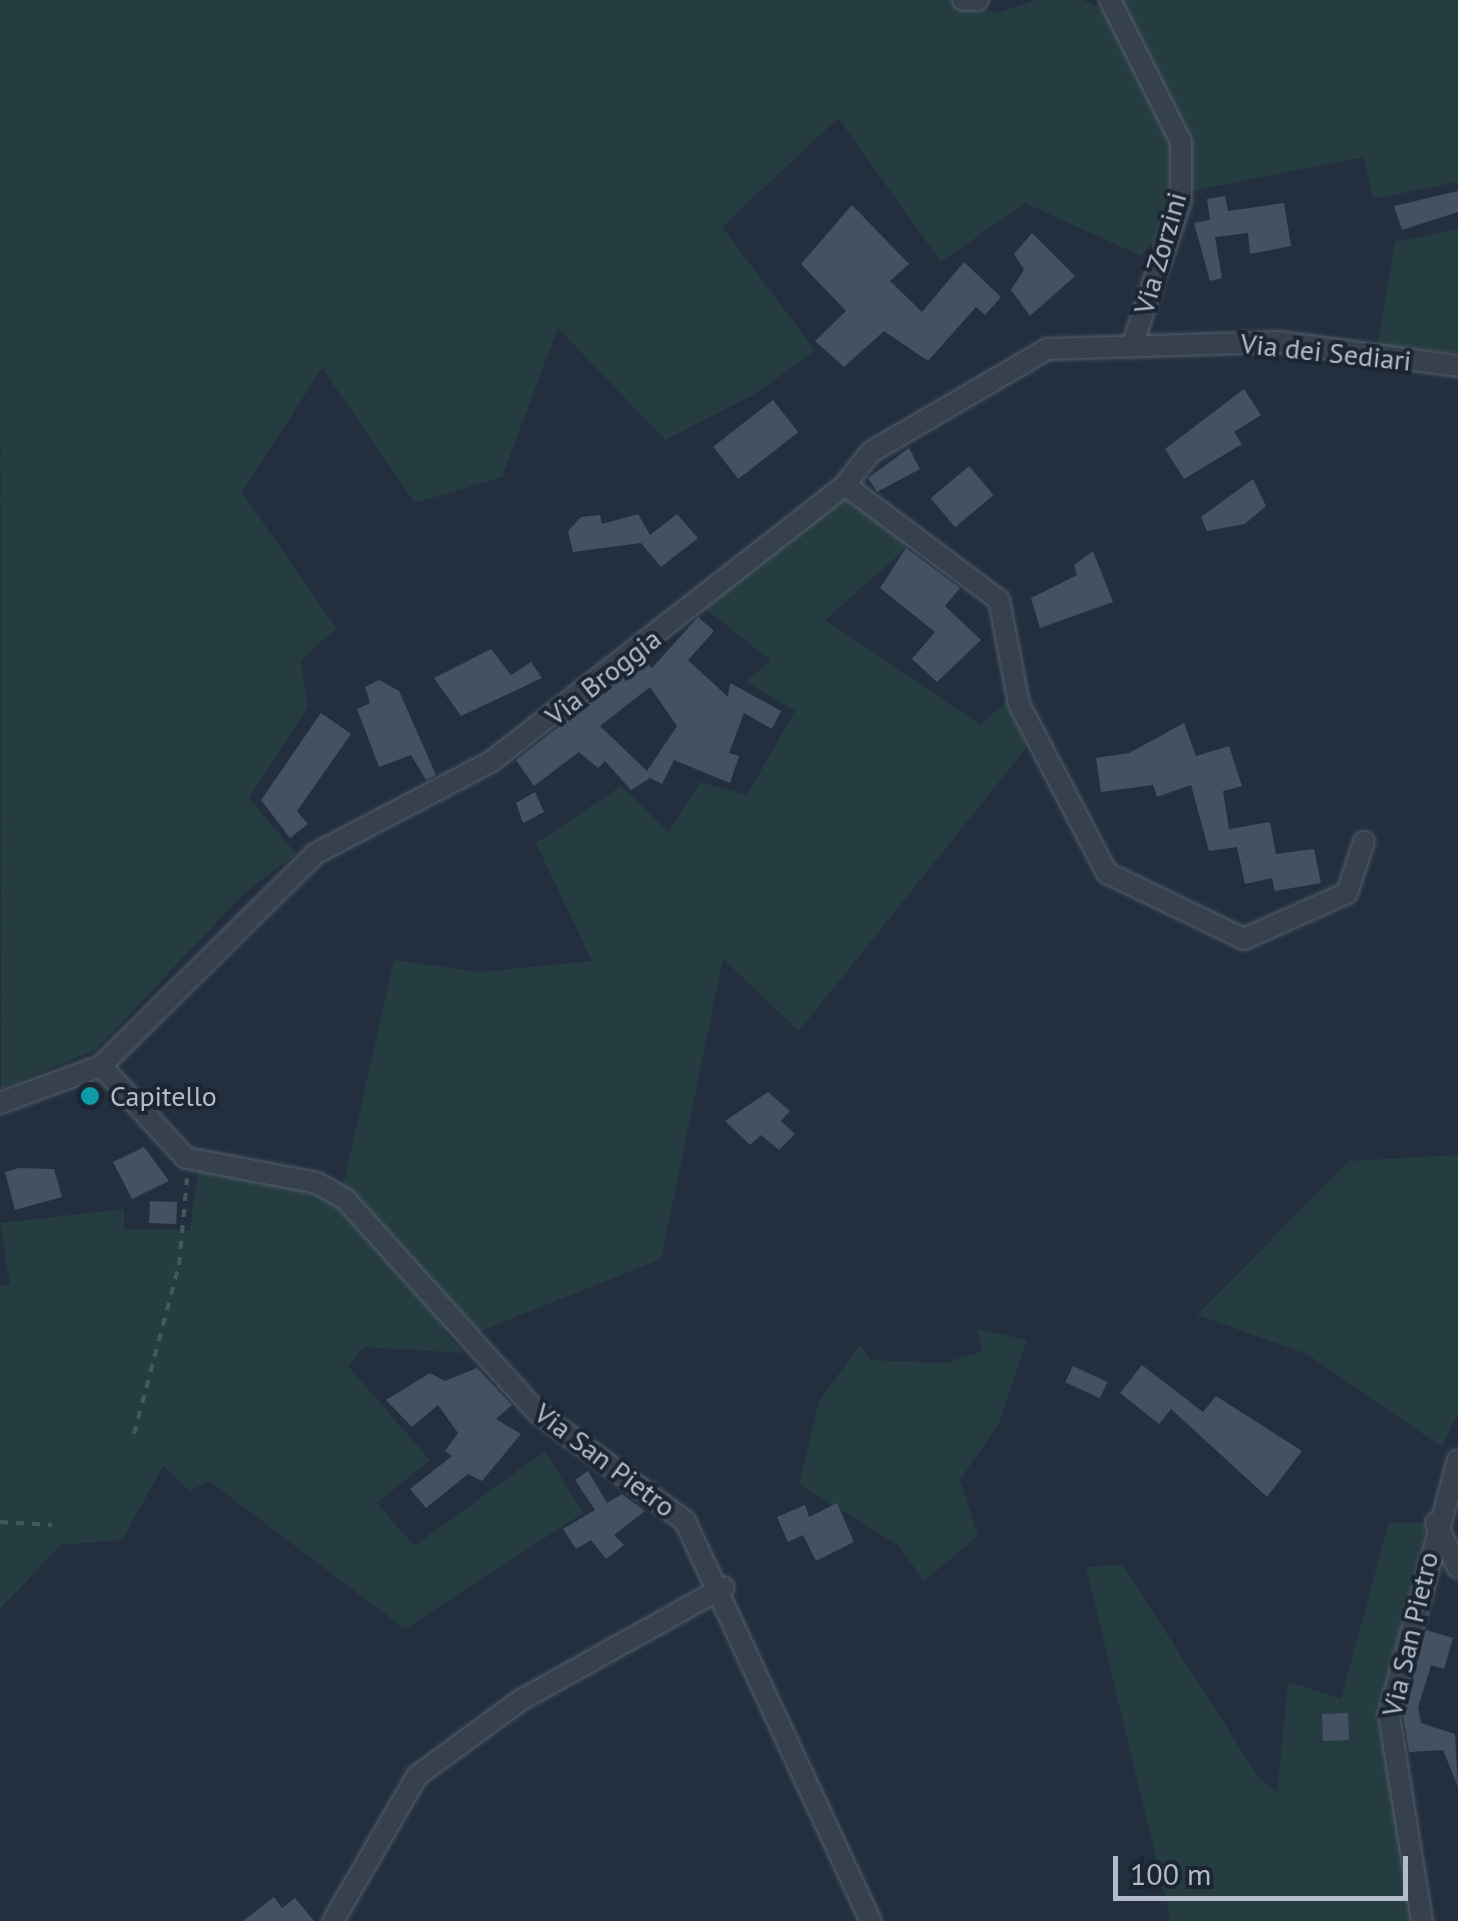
<!DOCTYPE html>
<html>
<head>
<meta charset="utf-8">
<style>
  body { margin:0 }
  #map { position:relative; width:1458px; height:1921px; overflow:hidden; background:#232f3f; font-family:"PT Sans",sans-serif }
  div>[style] { position:absolute }
  .green>* { inset:0; background:#253d40 }
  .building>* { inset:0; background:#445163; transform-origin:0 0 }
  .path>* { height:4px; margin-top:-2px; transform-origin:0; background:repeating-linear-gradient(90deg,#435a5d 0 8px,transparent 0 16px) }
  .roads { filter:drop-shadow(0 0 2px #555f6c) drop-shadow(0 0 2px #555f6c) }
  .minor>* { height:20px; margin:-10px; padding:0 10px; transform-origin:10px; border-radius:10px; background:#37414e }
  .dots>* { width:28px; height:28px; translate:-50% -50%; box-sizing:border-box; border:5px solid #1c2633; border-radius:50% }
  span { translate:-50% -50%; white-space:nowrap; text-align:center; line-height:1.15; -webkit-text-stroke:8px #1c2633; paint-order:stroke }
  .street-label { font-size:28px; color:#b3bcca }
  .poi-label { font-size:28px; color:#b3bcca }
  .left { translate:0 -50%; text-align:left }
  .scale { position:absolute; left:1113px; top:1856px; width:295px; height:45px; box-sizing:border-box; border:5px solid #b3bcca; border-top:0; padding-left:12px; font-size:30px; line-height:35px; white-space:nowrap; color:#b3bcca; -webkit-text-stroke:8px #1c2633; paint-order:stroke }
</style>
</head>
<body>
<div id="map">
  <div class="green">
    <i style="clip-path:polygon(0 0,952px 0,998px 13px,1035px 0,1083px 0,1106px 11px,1112px 0,1458px 0,1458px 182px,1373px 199px,1364px 157px,1192px 191px,1141px 256px,1025px 203px,941px 262px,838px 118px,722px 227px,815px 350px,757px 393px,665px 440px,558px 328px,502px 477px,415px 503px,322px 368px,242px 492px,336px 628px,301px 660px,308px 707px,249px 798px,296px 854px,243px 894px,97px 1049px,1px 1089px)"></i>
    <i style="clip-path:polygon(1458px 229px,1458px 353px,1377px 346px,1395px 242px)"></i>
    <i style="clip-path:polygon(847px 482px,921px 535px,825px 620px,981px 725px,1012px 696px,1026px 748px,799px 1031px,723px 959px,661px 1259px,463px 1338px,439px 1327px,464px 1353px,364px 1347px,348px 1366px,430px 1460px,377px 1503px,414px 1546px,545px 1451px,583px 1513px,405px 1629px,209px 1481px,190px 1491px,163px 1466px,122px 1540px,61px 1545px,0 1609px,0 1287px,10px 1284px,0 1223px,124px 1209px,124px 1230px,190px 1230px,199px 1164px,314px 1193px,343px 1186px,394px 960px,479px 972px,592px 961px,536px 843px,621px 786px,669px 832px,700px 782px,747px 795px,795px 711px,746px 681px,771px 661px,701px 605px)"></i>
    <i style="clip-path:polygon(1458px 1155px,1458px 1412px,1442px 1447px,1307px 1354px,1197px 1315px,1349px 1161px)"></i>
    <i style="clip-path:polygon(978px 1329px,1027px 1340px,999px 1423px,960px 1480px,978px 1536px,924px 1581px,898px 1545px,799px 1484px,819px 1401px,860px 1345px,870px 1360px,945px 1363px,982px 1351px)"></i>
    <i style="clip-path:polygon(1389px 1522px,1427px 1523px,1377px 1717px,1417px 1921px,1171px 1921px,1086px 1567px,1123px 1565px,1259px 1778px,1277px 1792px,1288px 1682px,1341px 1699px)"></i>
  </div>
  <div class="building">
    <i style="clip-path:polygon(1458px 191px,1458px 212px,1402px 230px,1394px 206px)"></i>
    <i style="clip-path:polygon(1225px 196px,1228px 211px,1284px 203px,1291px 246px,1250px 254px,1248px 233px,1215px 237px,1222px 278px,1210px 281px,1194px 223px,1210px 220px,1207px 199px)"></i>
    <i style="clip-path:polygon(852px 205px,909px 264px,890px 281px,922px 312px,964px 262px,1001px 297px,985px 315px,976px 307px,928px 361px,884px 331px,844px 367px,815px 341px,846px 311px,801px 264px)"></i>
    <i style="clip-path:polygon(1032px 233px,1075px 276px,1030px 316px,1011px 290px,1024px 270px,1014px 254px)"></i>
    <i style="clip-path:polygon(1244px 389px,1261px 415px,1234px 432px,1242px 444px,1184px 479px,1165px 449px)"></i>
    <i style="left:773px;top:400px;width:41px;height:76px;rotate:52deg"></i>
    <i style="clip-path:polygon(909px 448px,920px 469px,877px 492px,868px 478px)"></i>
    <i style="left:969px;top:466px;width:38px;height:50px;rotate:50deg"></i>
    <i style="clip-path:polygon(1253px 479px,1266px 506px,1245px 524px,1207px 531px,1201px 517px)"></i>
    <i style="clip-path:polygon(638px 514px,650px 535px,677px 514px,698px 538px,661px 567px,641px 543px,573px 552px,568px 531px,581px 517px,600px 515px,602px 524px)"></i>
    <i style="clip-path:polygon(906px 548px,960px 588px,945px 606px,981px 640px,937px 682px,912px 659px,935px 632px,880px 588px)"></i>
    <i style="clip-path:polygon(1093px 551px,1113px 602px,1040px 628px,1031px 598px,1077px 575px,1074px 565px)"></i>
    <i style="clip-path:polygon(evenodd,698px 617px,714px 631px,688px 660px,728px 697px,730px 683px,781px 711px,772px 729px,744px 713px,729px 753px,739px 756px,730px 783px,674px 760px,662px 784px,650px 778px,631px 790px,605px 761px,598px 768px,579px 752px,534px 786px,516px 760px,644px 660px,652px 668px,698px 617px,650px 687px,677px 726px,647px 771px,600px 726px,650px 687px)"></i>
    <i style="clip-path:polygon(491px 649px,511px 675px,531px 662px,542px 678px,461px 716px,434px 678px)"></i>
    <i style="clip-path:polygon(379px 680px,399px 691px,436px 775px,426px 780px,411px 755px,379px 767px,357px 709px,370px 703px,365px 687px)"></i>
    <i style="clip-path:polygon(321px 713px,351px 734px,297px 811px,308px 824px,290px 838px,261px 800px)"></i>
    <i style="clip-path:polygon(1184px 723px,1196px 756px,1229px 746px,1242px 786px,1223px 791px,1229px 829px,1270px 822px,1276px 854px,1314px 849px,1321px 883px,1275px 891px,1272px 878px,1245px 884px,1237px 847px,1209px 851px,1191px 785px,1157px 797px,1153px 785px,1101px 792px,1096px 758px,1129px 753px)"></i>
    <i style="clip-path:polygon(535px 792px,544px 812px,523px 823px,516px 803px)"></i>
    <i style="clip-path:polygon(768px 1092px,790px 1111px,781px 1121px,795px 1134px,779px 1150px,761px 1135px,750px 1145px,725px 1121px)"></i>
    <i style="clip-path:polygon(144px 1147px,169px 1181px,132px 1199px,113px 1162px)"></i>
    <i style="clip-path:polygon(19px 1168px,54px 1169px,62px 1197px,15px 1210px,5px 1172px)"></i>
    <i style="left:150px;top:1201px;width:27px;height:22px;rotate:2deg"></i>
    <i style="clip-path:polygon(1142px 1365px,1203px 1412px,1216px 1396px,1302px 1451px,1267px 1497px,1171px 1409px,1159px 1424px,1120px 1393px)"></i>
    <i style="left:1073px;top:1366px;width:38px;height:18px;rotate:25deg"></i>
    <i style="clip-path:polygon(477px 1368px,512px 1405px,496px 1419px,521px 1434px,482px 1481px,468px 1474px,426px 1508px,410px 1489px,452px 1456px,445px 1451px,458px 1433px,438px 1405px,412px 1427px,386px 1400px,430px 1373px,445px 1381px)"></i>
    <i style="clip-path:polygon(588px 1471px,607px 1503px,622px 1494px,645px 1511px,614px 1535px,624px 1545px,606px 1559px,591px 1540px,576px 1549px,563px 1529px,595px 1510px,575px 1480px)"></i>
    <i style="clip-path:polygon(837px 1503px,854px 1542px,816px 1561px,803px 1535px,788px 1542px,777px 1517px,805px 1505px,809px 1517px)"></i>
    <i style="clip-path:polygon(1426px 1630px,1453px 1638px,1444px 1669px,1431px 1665px,1418px 1708px,1421px 1723px,1455px 1734px,1458px 1787px,1443px 1750px,1409px 1752px,1403px 1715px)"></i>
    <i style="left:1348px;top:1713px;width:27px;height:26px;rotate:88deg"></i>
    <i style="clip-path:polygon(274px 1897px,282px 1908px,295px 1898px,314px 1921px,243px 1921px)"></i>
  </div>
  <div class="path">
    <i style="left:134px;top:1434px;width:175px;rotate:-75.1deg"></i>
    <i style="left:179px;top:1265px;width:87px;rotate:-84.7deg"></i>
    <i style="left:0;top:1522px;width:52px;rotate:3.3deg"></i>
  </div>
  <div class="roads">
    <div class="minor">
      <i style="left:963px;top:0;width:15px"></i>
      <i style="left:1110px;top:0;width:159px;rotate:63.4deg"></i>
      <i style="left:1181px;top:142px;width:59px;rotate:90deg"></i>
      <i style="left:1181px;top:201px;width:150px;rotate:108.7deg"></i>
      <i style="left:845px;top:485px;width:192px;rotate:36.8deg"></i>
      <i style="left:999px;top:600px;width:106px;rotate:79.1deg"></i>
      <i style="left:1019px;top:704px;width:191px;rotate:62.5deg"></i>
      <i style="left:1107px;top:873px;width:152px;rotate:25.7deg"></i>
      <i style="left:1244px;top:939px;width:113px;rotate:-24.1deg"></i>
      <i style="left:1347px;top:893px;width:54px;rotate:-71.6deg"></i>
      <i style="left:101px;top:1066px;width:125px;rotate:47.3deg"></i>
      <i style="left:186px;top:1158px;width:133px;rotate:10.8deg"></i>
      <i style="left:317px;top:1183px;width:34px;rotate:30deg"></i>
      <i style="left:346px;top:1200px;width:285px;rotate:48deg"></i>
      <i style="left:537px;top:1412px;width:184px;rotate:36.4deg"></i>
      <i style="left:685px;top:1521px;width:441px;rotate:65.1deg"></i>
      <i style="left:0;top:1103px;width:108px;rotate:-20.1deg"></i>
      <i style="left:101px;top:1066px;width:301px;rotate:-44.7deg"></i>
      <i style="left:315px;top:854px;width:200px;rotate:-27.7deg"></i>
      <i style="left:492px;top:761px;width:448px;rotate:-38deg"></i>
      <i style="left:845px;top:485px;width:42px;rotate:-51.8deg"></i>
      <i style="left:871px;top:452px;width:204px;rotate:-30.3deg"></i>
      <i style="left:1047px;top:349px;width:233px;rotate:-1.7deg"></i>
      <i style="left:1280px;top:342px;width:180px;rotate:7.7deg"></i>
      <i style="left:1436px;top:1523px;width:50px;rotate:63.9deg"></i>
      <i style="left:333px;top:1921px;width:168px;rotate:-59.9deg"></i>
      <i style="left:417px;top:1776px;width:129px;rotate:-36.2deg"></i>
      <i style="left:521px;top:1700px;width:232px;rotate:-29.1deg"></i>
      <i style="left:1422px;top:1921px;width:210px;rotate:-99.1deg"></i>
      <i style="left:1389px;top:1714px;width:263px;rotate:-74.8deg"></i>
    </div>
  </div>
  <div class="dots">
    <i style="left:90px;top:1096px;background:#0f9aa8"></i>
  </div>
  <div class="street-label">
    <span style="left:1160px;top:253px;rotate:-74deg">Via Zorzini</span>
    <span style="left:1326px;top:352px;rotate:6deg">Via dei Sediari</span>
    <span style="left:603px;top:677px;rotate:-38deg">Via Broggia</span>
    <span style="left:605px;top:1460px;rotate:37deg">Via San Pietro</span>
    <span style="left:1410px;top:1634px;rotate:-77deg">Via San Pietro</span>
  </div>
  <div class="poi-label">
    <span class="left" style="left:110px;top:1096px">Capitello</span>
  </div>
  <div class="scale">100 m</div>
</div>
</body>
</html>
